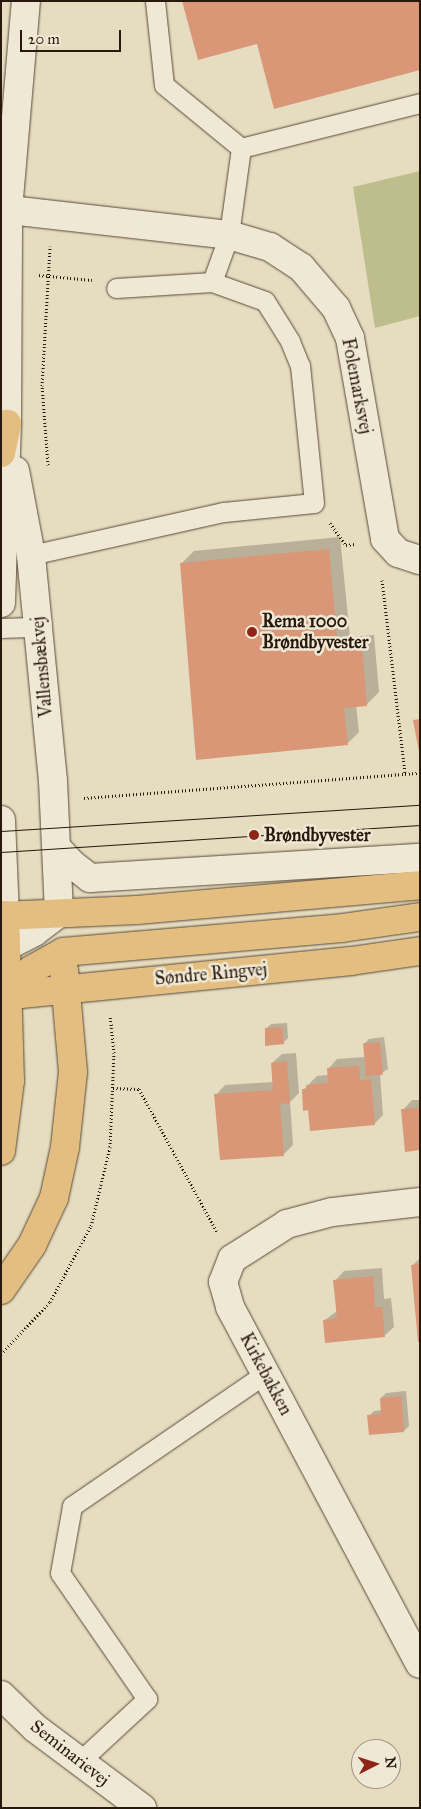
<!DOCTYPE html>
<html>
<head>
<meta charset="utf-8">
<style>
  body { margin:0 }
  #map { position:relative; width:421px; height:1809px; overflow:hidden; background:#e6dcbf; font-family:"IM FELL Great Primer",serif }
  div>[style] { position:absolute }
  .green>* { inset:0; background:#bdbe8c }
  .shadow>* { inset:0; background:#0003 }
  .building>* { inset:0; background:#d99777; transform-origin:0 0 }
  .path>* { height:3px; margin-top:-1.5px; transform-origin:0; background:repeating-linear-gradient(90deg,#27190c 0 1px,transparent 0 3.5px) }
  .roads { filter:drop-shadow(0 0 1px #574a39) drop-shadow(0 0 1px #574a39) }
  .lane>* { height:19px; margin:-9.5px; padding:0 9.5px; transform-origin:9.5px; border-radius:9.5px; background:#efe8d5 }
  .street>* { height:28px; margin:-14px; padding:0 14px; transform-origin:14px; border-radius:14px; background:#efe8d5 }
  .secondary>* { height:28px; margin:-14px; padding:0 14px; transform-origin:14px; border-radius:14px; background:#efe8d5 }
  .primary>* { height:28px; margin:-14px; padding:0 14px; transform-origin:14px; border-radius:14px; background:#e3be80 }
  .tram>* { height:1px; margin:-0.5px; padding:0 0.5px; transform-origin:0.5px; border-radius:0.5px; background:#27190c }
  .dots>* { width:14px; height:14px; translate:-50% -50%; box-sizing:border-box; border:2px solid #efe8d5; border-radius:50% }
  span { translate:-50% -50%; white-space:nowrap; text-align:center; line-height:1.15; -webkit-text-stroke:5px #efe8d5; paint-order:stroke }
  .street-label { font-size:18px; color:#27190c }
  .poi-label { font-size:18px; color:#27190c; font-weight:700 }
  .left { translate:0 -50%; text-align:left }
  .frame { position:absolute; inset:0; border:2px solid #27190c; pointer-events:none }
  .north { position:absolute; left:351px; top:1739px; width:50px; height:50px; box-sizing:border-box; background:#efe8d5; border:1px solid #9f9585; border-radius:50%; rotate:85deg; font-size:14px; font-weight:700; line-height:20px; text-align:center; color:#27190c }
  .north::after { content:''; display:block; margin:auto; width:18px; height:22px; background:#8f2418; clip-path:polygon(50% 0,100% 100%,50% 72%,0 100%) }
  .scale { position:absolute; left:20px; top:30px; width:101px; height:22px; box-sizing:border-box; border:2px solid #27190c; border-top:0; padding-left:6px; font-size:15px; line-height:18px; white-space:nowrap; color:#27190c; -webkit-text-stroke:4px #efe8d5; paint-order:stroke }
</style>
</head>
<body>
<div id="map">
  <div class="green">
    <i style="clip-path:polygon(420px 171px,420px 316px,375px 328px,353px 187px)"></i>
  </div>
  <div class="shadow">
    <i style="clip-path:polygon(340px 537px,350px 637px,374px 635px,379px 692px,367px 704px,356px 705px,359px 732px,347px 744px,182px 563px,194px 551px)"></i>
    <i style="clip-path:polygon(287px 1023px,288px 1038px,283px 1043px,266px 1029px,271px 1024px)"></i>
    <i style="clip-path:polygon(384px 1037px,388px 1069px,380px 1074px,383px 1115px,374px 1124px,310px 1109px,303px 1090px,317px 1076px,328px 1075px,328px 1069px,337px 1059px,365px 1057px,364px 1044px,369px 1039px)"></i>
    <i style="clip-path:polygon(296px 1053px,299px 1093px,290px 1102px,293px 1145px,284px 1154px,216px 1095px,225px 1085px,273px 1082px,272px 1063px,282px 1054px)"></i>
    <i style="clip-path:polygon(412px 1100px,420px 1100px,420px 1149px,403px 1110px)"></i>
    <i style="clip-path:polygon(420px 1258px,420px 1338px,412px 1266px)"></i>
    <i style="clip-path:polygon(382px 1268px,384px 1299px,391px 1298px,394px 1327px,384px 1336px,325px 1320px,337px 1311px,335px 1281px,344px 1271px)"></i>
    <i style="clip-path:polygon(406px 1391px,409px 1426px,404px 1431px,369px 1416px,374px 1411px,382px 1410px,381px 1398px,386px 1393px)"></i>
  </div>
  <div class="building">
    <i style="clip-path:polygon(182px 1px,420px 1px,420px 70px,274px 109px,257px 44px,198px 60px)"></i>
    <i style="clip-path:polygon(329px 549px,338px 649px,362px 647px,367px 706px,344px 708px,348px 745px,196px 760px,180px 563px)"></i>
    <i style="clip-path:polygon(420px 719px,420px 752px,419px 752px,413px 720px)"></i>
    <i style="clip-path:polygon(282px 1027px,284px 1044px,265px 1046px,265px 1028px)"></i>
    <i style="left:380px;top:1042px;width:33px;height:17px;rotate:85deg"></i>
    <i style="clip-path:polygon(287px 1061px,290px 1103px,280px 1104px,284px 1156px,220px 1160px,214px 1094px,273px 1090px,271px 1063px)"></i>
    <i style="clip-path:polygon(359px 1066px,360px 1080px,371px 1079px,375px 1125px,310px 1131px,308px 1110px,303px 1111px,302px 1089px,307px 1089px,306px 1085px,328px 1083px,327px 1068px)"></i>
    <i style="clip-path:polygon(420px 1108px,420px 1150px,405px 1152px,401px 1109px)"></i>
    <i style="clip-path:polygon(420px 1264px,420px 1342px,418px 1342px,411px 1265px)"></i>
    <i style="clip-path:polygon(373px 1276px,375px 1307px,382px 1307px,385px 1337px,325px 1343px,323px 1320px,337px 1318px,333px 1280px)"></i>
    <i style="clip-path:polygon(401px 1396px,404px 1432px,369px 1435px,367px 1415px,381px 1414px,380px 1398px)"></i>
  </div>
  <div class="path">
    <i style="left:39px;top:275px;width:53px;rotate:5.4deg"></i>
    <i style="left:48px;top:465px;width:79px;rotate:-94.3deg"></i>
    <i style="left:42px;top:386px;width:140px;rotate:-86.7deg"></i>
    <i style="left:330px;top:523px;width:27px;rotate:54deg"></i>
    <i style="left:346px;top:545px;width:9px;rotate:-6deg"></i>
    <i style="left:382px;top:580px;width:194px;rotate:83.2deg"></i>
    <i style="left:84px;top:798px;width:337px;rotate:-4.3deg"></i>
    <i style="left:113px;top:1088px;width:26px;rotate:2deg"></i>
    <i style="left:139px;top:1089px;width:163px;rotate:61.4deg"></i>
    <i style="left:1px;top:1354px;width:71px;rotate:-46.7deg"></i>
    <i style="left:50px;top:1302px;width:86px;rotate:-61.7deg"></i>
    <i style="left:91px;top:1226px;width:81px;rotate:-76.5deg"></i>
    <i style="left:110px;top:1147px;width:94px;rotate:-87.6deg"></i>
    <i style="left:114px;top:1053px;width:36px;rotate:-96deg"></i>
  </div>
  <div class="roads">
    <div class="lane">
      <i style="left:155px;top:1px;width:84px;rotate:83.9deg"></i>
      <i style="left:164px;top:85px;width:99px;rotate:39.3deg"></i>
      <i style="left:241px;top:148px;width:88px;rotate:97.9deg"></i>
      <i style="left:229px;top:235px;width:50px;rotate:109.9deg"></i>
      <i style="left:241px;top:148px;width:185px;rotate:-14.1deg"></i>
      <i style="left:31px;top:555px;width:198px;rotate:-12.6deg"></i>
      <i style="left:224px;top:512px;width:90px;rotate:-5.7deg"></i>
      <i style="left:314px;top:503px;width:138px;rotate:-95.8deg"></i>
      <i style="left:300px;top:366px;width:27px;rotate:-112deg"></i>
      <i style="left:290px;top:341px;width:47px;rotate:-122deg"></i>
      <i style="left:265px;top:301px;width:56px;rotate:-160.3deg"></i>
      <i style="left:212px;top:282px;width:96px;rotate:176.4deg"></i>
      <i style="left:1px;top:628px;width:37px;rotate:-2deg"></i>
      <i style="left:79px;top:1762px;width:93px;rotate:-42.8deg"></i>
      <i style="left:147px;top:1699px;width:153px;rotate:-124.6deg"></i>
      <i style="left:60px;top:1573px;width:68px;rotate:-79.8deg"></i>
      <i style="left:72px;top:1506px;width:234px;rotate:-34.4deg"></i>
    </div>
    <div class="street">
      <i style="left:1px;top:209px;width:229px;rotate:6.5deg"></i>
      <i style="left:229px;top:235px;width:43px;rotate:16.3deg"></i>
      <i style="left:270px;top:247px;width:37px;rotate:33deg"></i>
      <i style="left:301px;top:267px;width:54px;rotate:49.5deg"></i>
      <i style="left:336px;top:308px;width:33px;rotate:65deg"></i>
      <i style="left:350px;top:338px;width:204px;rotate:80.1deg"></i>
      <i style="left:385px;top:539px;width:19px;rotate:47deg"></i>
      <i style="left:398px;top:553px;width:23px;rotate:18deg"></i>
      <i style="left:420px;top:1202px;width:89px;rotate:173.5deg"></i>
      <i style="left:332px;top:1212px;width:47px;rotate:165.1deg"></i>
      <i style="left:287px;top:1224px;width:65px;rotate:147.5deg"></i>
      <i style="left:232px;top:1259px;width:25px;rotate:111deg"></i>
      <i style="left:223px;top:1282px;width:26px;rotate:74deg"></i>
      <i style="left:230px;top:1307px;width:404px;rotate:62deg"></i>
    </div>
    <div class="secondary">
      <i style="left:1px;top:603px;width:179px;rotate:-88.1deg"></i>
      <i style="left:7px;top:424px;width:214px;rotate:-89.7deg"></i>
      <i style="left:8px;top:210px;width:210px;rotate:-85.1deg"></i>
      <i style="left:1px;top:820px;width:95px;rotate:87.6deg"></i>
      <i style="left:57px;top:848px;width:22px;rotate:47deg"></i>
      <i style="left:72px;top:864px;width:23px;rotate:38deg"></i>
      <i style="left:90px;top:878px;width:331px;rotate:-3.5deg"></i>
      <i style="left:1px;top:949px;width:37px;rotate:-27deg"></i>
      <i style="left:34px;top:932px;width:31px;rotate:-37deg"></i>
      <i style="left:59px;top:913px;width:132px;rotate:-92.6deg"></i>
      <i style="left:53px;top:781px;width:155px;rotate:-95.6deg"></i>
      <i style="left:38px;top:627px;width:72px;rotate:-95.6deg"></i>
      <i style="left:31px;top:555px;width:86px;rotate:-100.7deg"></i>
      <i style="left:1px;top:1695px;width:47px;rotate:44.1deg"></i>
      <i style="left:35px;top:1728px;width:134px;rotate:36.8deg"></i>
    </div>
    <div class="primary">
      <i style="left:1px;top:453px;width:30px;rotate:-78deg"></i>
      <i style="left:1px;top:916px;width:136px;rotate:-2.5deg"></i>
      <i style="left:137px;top:910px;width:284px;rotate:-5deg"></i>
      <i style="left:8px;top:995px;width:34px;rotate:-47deg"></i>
      <i style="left:31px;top:970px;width:37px;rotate:-29deg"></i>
      <i style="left:63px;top:952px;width:280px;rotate:-4.9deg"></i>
      <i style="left:342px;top:928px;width:79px;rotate:-8deg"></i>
      <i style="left:1px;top:996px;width:352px;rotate:-5.7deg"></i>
      <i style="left:351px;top:961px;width:70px;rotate:-8.2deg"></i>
      <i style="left:1px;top:1151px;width:71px;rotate:-82.7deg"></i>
      <i style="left:10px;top:1081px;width:166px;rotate:-91.7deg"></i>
      <i style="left:1px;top:1290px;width:55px;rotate:-55.4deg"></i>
      <i style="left:32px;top:1245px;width:52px;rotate:-64.9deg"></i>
      <i style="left:54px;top:1198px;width:52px;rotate:-77.8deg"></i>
      <i style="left:65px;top:1147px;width:75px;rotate:-83.9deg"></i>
      <i style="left:73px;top:1072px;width:102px;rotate:-95deg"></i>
    </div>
  </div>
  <div class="tram">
    <i style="left:1px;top:831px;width:420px;rotate:-3.6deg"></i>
    <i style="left:1px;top:852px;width:420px;rotate:-3.7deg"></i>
  </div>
  <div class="dots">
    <i style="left:252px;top:632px;background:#8f2418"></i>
    <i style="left:254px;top:835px;background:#8f2418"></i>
  </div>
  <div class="street-label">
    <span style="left:357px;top:386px;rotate:79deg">Folemarksvej</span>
    <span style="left:42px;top:667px;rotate:-95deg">Vallensbækvej</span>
    <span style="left:211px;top:974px;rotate:-5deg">Søndre Ringvej</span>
    <span style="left:266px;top:1374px;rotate:62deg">Kirkebakken</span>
    <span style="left:70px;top:1753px;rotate:38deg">Seminarievej</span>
  </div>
  <div class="poi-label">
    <span class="left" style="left:262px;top:632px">Rema 1000<br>Brøndbyvester</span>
    <span class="left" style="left:264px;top:835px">Brøndbyvester</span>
  </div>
  <div class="frame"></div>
  <div class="north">N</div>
  <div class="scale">20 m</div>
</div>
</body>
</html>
